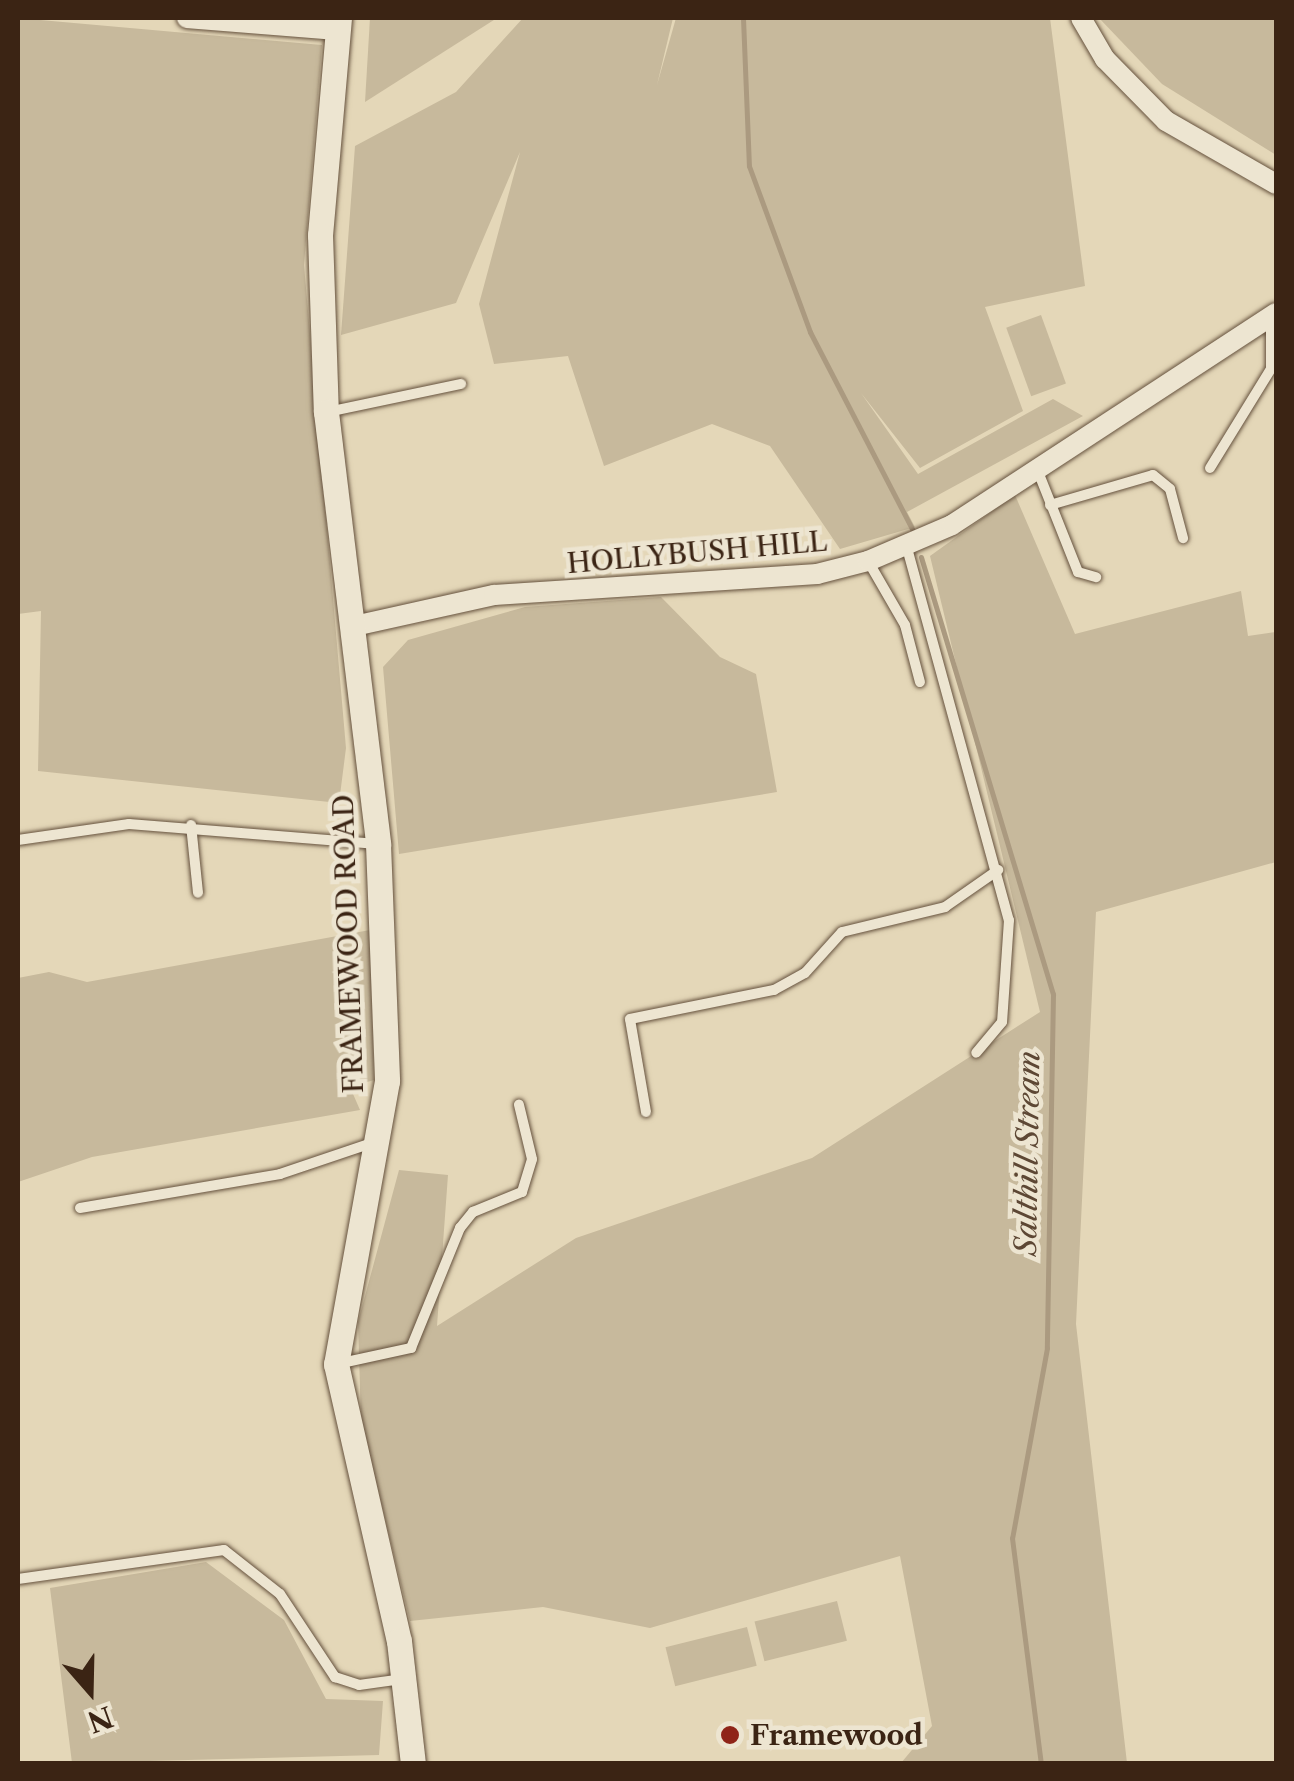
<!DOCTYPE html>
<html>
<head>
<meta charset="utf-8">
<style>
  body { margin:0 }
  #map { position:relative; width:1294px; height:1781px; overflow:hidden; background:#e4d7b8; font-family:"Libre Caslon Text",serif }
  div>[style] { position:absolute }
  .green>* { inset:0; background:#c7b99c; transform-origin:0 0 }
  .stream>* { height:5px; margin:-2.5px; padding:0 2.5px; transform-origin:2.5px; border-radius:2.5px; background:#ab9a80 }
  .roads { filter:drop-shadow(0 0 2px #65513d) drop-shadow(0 0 2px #65513d) }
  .service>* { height:10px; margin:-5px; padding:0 5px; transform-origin:5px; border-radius:5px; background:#ede5d1 }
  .minor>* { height:20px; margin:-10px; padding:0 10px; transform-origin:10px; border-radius:10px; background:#ede5d1 }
  .tertiary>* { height:25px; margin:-12.5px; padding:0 12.5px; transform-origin:12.5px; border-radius:12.5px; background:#ede5d1 }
  .dots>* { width:28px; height:28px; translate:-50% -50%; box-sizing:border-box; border:5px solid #ede5d1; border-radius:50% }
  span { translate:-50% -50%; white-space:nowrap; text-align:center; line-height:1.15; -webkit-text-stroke:9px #ede5d1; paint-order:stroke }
  .street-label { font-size:28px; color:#3b2414 }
  .poi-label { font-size:28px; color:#3b2414; font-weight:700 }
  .left { translate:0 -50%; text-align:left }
  .water-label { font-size:30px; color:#5d4734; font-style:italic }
  .frame { position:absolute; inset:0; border:20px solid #3b2414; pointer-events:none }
  .north { position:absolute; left:40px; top:1641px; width:100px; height:100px; -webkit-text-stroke:8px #ede5d1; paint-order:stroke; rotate:160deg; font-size:28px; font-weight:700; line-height:40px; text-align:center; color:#3b2414 }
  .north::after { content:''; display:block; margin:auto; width:35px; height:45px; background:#3b2414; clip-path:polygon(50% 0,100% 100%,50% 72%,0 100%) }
</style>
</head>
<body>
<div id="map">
  <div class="green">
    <i style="clip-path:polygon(18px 18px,322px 45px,304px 265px,346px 748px,339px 803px,38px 771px,41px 611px,18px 614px)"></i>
    <i style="clip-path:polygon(370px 18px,497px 18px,365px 102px)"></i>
    <i style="clip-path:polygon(523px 18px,673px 18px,657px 85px,676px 18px,1050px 18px,1085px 286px,985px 307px,1023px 411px,920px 468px,861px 393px,918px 474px,1053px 399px,1083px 416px,907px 512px,915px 527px,840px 549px,770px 446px,712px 424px,604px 466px,568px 356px,494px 364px,479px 304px,520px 152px,456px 303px,341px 335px,355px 146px,456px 92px)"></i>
    <i style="clip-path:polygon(1099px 18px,1276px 18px,1276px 155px,1162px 84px)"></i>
    <i style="left:1041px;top:315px;width:73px;height:37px;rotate:70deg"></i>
    <i style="clip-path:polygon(1015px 495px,1075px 634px,1241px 591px,1248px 636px,1276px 632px,1276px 862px,1096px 912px,1076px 1324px,1127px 1763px,901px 1763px,932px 1726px,900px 1556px,650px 1628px,543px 1607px,410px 1621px,361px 1421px,358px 1322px,399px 1170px,448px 1175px,437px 1326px,576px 1238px,812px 1158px,1040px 1012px,930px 556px)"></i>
    <i style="clip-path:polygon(661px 597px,720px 657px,756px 674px,777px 792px,399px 854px,383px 667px,408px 640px,525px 607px)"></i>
    <i style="clip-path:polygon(370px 930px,374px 1080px,350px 1087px,360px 1110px,92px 1157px,18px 1182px,18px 978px,49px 972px,87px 982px)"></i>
    <i style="clip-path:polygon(206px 1562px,284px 1620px,326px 1699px,383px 1701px,379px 1755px,72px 1763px,50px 1588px)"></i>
    <i style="left:837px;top:1601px;width:41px;height:85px;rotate:76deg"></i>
    <i style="left:747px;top:1627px;width:40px;height:84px;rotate:76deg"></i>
  </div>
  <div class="stream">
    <i style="left:743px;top:18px;width:148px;rotate:87.7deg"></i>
    <i style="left:749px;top:166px;width:177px;rotate:69.8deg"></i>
    <i style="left:810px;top:332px;width:222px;rotate:62.6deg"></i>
    <i style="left:921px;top:557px;width:457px;rotate:73.2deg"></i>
    <i style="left:1053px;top:994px;width:354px;rotate:91deg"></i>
    <i style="left:1047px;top:1348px;width:193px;rotate:100.4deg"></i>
    <i style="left:1012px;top:1538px;width:228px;rotate:82.7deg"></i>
  </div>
  <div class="roads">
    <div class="service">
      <i style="left:327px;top:412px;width:137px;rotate:-11.8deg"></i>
      <i style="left:1210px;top:468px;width:116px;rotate:-58.4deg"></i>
      <i style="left:1271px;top:369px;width:53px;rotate:-90deg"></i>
      <i style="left:1037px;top:469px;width:111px;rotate:68.3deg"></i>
      <i style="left:1078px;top:572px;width:19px;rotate:16deg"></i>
      <i style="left:1050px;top:505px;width:107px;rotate:-16.2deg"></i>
      <i style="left:1153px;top:475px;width:22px;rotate:39deg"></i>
      <i style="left:1170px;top:489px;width:51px;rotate:75.1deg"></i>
      <i style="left:907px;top:548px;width:386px;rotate:74.7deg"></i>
      <i style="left:1009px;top:920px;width:102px;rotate:93.9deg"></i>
      <i style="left:1002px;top:1022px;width:40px;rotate:130deg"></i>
      <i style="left:868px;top:561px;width:74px;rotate:60deg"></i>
      <i style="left:905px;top:625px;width:59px;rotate:75.3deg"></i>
      <i style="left:191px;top:825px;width:68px;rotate:84.1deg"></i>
      <i style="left:18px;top:840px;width:112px;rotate:-8.2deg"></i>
      <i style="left:129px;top:824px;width:249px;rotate:4.6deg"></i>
      <i style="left:646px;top:1112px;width:94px;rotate:-99.8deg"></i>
      <i style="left:630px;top:1019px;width:147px;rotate:-11.4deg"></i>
      <i style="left:774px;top:990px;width:35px;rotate:-29deg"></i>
      <i style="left:805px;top:973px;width:55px;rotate:-47.9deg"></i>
      <i style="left:842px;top:932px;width:106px;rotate:-13.6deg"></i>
      <i style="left:945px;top:907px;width:65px;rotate:-34.9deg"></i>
      <i style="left:80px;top:1208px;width:203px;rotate:-9.6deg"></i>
      <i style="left:280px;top:1174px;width:100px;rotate:-18.6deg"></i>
      <i style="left:337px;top:1364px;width:76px;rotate:-12.2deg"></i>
      <i style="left:411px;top:1348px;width:130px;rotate:-67.8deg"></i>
      <i style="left:460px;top:1228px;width:21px;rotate:-51deg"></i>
      <i style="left:473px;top:1212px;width:53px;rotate:-22.2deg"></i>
      <i style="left:522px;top:1192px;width:34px;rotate:-73deg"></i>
      <i style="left:532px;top:1159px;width:56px;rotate:-103.5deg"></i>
      <i style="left:18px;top:1579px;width:208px;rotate:-8deg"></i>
      <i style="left:224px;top:1550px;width:71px;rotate:38.2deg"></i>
      <i style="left:280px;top:1594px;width:100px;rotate:56.5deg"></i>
      <i style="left:335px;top:1677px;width:25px;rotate:18deg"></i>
      <i style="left:359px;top:1685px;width:43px;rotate:-7.9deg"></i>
    </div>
    <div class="minor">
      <i style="left:187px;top:18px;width:150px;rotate:4.6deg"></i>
      <i style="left:1081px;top:18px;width:48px;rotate:59.7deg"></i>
      <i style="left:1105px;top:59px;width:87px;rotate:45.5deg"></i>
      <i style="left:1166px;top:121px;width:127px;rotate:29.8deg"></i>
      <i style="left:354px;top:626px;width:143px;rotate:-12.5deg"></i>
      <i style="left:494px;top:595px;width:324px;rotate:-3.7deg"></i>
      <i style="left:817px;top:574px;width:53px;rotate:-14.3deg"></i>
      <i style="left:868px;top:561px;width:91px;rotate:-23.2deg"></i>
      <i style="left:952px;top:525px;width:387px;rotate:-33.2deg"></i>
    </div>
    <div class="tertiary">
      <i style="left:339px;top:18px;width:218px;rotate:95deg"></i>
      <i style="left:320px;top:235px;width:177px;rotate:88.1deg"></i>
      <i style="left:326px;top:412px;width:435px;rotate:83.1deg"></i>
      <i style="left:378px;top:844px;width:237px;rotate:87.8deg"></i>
      <i style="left:387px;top:1081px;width:288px;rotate:100.2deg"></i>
      <i style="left:336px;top:1364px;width:284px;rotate:77.2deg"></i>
      <i style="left:399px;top:1641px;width:124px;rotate:83.5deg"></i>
    </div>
  </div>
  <div class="dots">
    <i style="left:730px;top:1735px;background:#8f2418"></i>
  </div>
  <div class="street-label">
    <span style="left:697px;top:552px;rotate:-5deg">HOLLYBUSH HILL</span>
    <span style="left:348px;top:944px;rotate:-92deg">FRAMEWOOD ROAD</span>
  </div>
  <div class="poi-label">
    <span class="left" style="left:750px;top:1735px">Framewood</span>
  </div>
  <div class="water-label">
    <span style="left:1028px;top:1153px;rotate:-89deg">Salthill Stream</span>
  </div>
  <div class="frame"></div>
  <div class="north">N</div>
</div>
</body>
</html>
